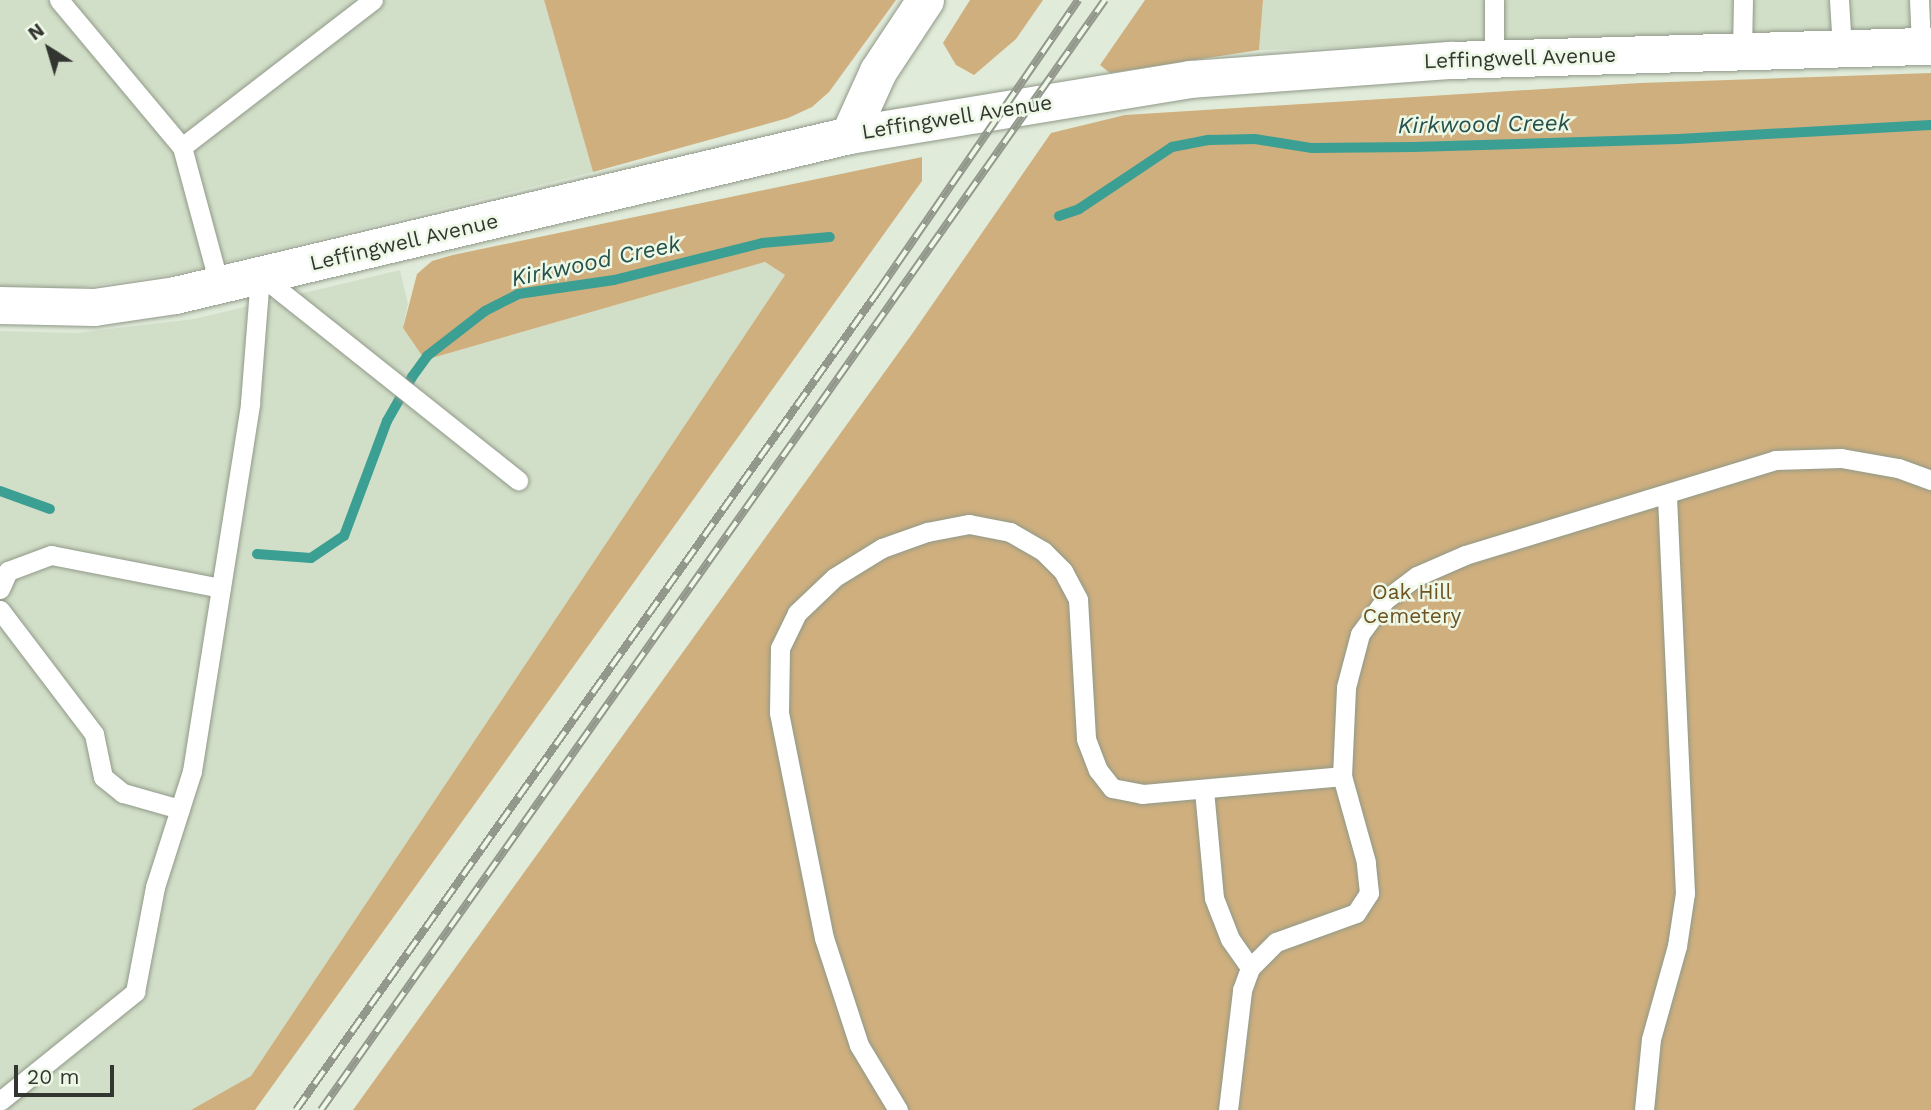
<!DOCTYPE html>
<html>
<head>
<meta charset="utf-8">
<style>
  body { margin:0 }
  #map { position:relative; width:1931px; height:1110px; overflow:hidden; background:#e1ebda; font-family:"Work Sans",sans-serif }
  div>[style] { position:absolute }
  .built>* { inset:0; background:#d2dfc8 }
  .green>* { inset:0; background:#cfaf7e }
  .stream>* { height:10px; margin:-5px; padding:0 5px; transform-origin:5px; border-radius:5px; background:#3c9f93 }
  .roads { filter:drop-shadow(0 0 2px #909989) drop-shadow(0 0 2px #909989) }
  .service>* { height:19px; margin:-9.5px; padding:0 9.5px; transform-origin:9.5px; border-radius:9.5px; background:#fff }
  .minor>* { height:37px; margin:-18.5px; padding:0 18.5px; transform-origin:18.5px; border-radius:18.5px; background:#fff }
  .rail>* { height:8px; margin-top:-4px; transform-origin:0; background:repeating-linear-gradient(90deg,#eef8e7 0 16px,#92988c 0 32px); box-sizing:border-box; border-block:2px solid #92988c }
  span { translate:-50% -50%; white-space:nowrap; text-align:center; line-height:1.15; -webkit-text-stroke:5px #eef8e7; paint-order:stroke }
  .street-label { font-size:21px; color:#333630 }
  .park-label { font-size:21px; color:#6d5222 }
  .water-label { font-size:23px; color:#27524c; font-style:italic }
  .north { position:absolute; left:14px; top:14px; width:70px; height:70px; -webkit-text-stroke:5px #eef8e7; paint-order:stroke; rotate:323deg; font-size:19px; font-weight:700; line-height:28px; text-align:center; color:#333630 }
  .north::after { content:''; display:block; margin:auto; width:24px; height:32px; background:#333630; clip-path:polygon(50% 0,100% 100%,50% 72%,0 100%) }
  .scale { position:absolute; left:14px; top:1065px; width:100px; height:32px; box-sizing:border-box; border:4px solid #333630; border-top:0; padding-left:9px; font-size:21px; line-height:24px; white-space:nowrap; color:#333630; -webkit-text-stroke:5px #eef8e7; paint-order:stroke }
</style>
</head>
<body>
<div id="map">
  <div class="built">
    <i style="clip-path:polygon(0 0,544px 0,593px 172px,176px 274px,55px 291px,0 289px)"></i>
    <i style="clip-path:polygon(1263px 0,1931px 0,1931px 29px,1259px 50px)"></i>
    <i style="clip-path:polygon(765px 262px,785px 275px,251px 1076px,191px 1110px,0 1110px,0 331px,76px 333px,194px 319px,400px 270px,408px 304px,403px 328px,425px 360px)"></i>
  </div>
  <div class="green">
    <i style="clip-path:polygon(544px 0,896px 0,829px 92px,812px 107px,788px 118px,593px 172px)"></i>
    <i style="clip-path:polygon(970px 0,1043px 0,1016px 39px,974px 75px,956px 65px,943px 43px)"></i>
    <i style="clip-path:polygon(1145px 0,1263px 0,1259px 50px,1110px 73px,1100px 65px)"></i>
    <i style="clip-path:polygon(1931px 73px,1931px 1110px,353px 1110px,912px 334px,1051px 133px,1125px 115px,1640px 83px)"></i>
    <i style="clip-path:polygon(922px 157px,922px 181px,255px 1110px,191px 1110px,251px 1076px,785px 275px,765px 262px,425px 360px,403px 328px,417px 274px,432px 261px,453px 255px)"></i>
  </div>
  <div class="stream">
    <i style="left:1059px;top:216px;width:21px;rotate:-19deg"></i>
    <i style="left:1079px;top:209px;width:112px;rotate:-33.7deg"></i>
    <i style="left:1172px;top:147px;width:38px;rotate:-11deg"></i>
    <i style="left:1209px;top:140px;width:46px;rotate:-1.2deg"></i>
    <i style="left:1255px;top:139px;width:58px;rotate:9deg"></i>
    <i style="left:1312px;top:148px;width:101px;rotate:-0.6deg"></i>
    <i style="left:1413px;top:147px;width:266px;rotate:-1.7deg"></i>
    <i style="left:1679px;top:139px;width:252px;rotate:-3.2deg"></i>
    <i style="left:0;top:491px;width:53px;rotate:19.8deg"></i>
    <i style="left:257px;top:554px;width:54px;rotate:4.2deg"></i>
    <i style="left:311px;top:558px;width:40px;rotate:-34deg"></i>
    <i style="left:344px;top:536px;width:123px;rotate:-69.5deg"></i>
    <i style="left:387px;top:421px;width:51px;rotate:-60.4deg"></i>
    <i style="left:412px;top:377px;width:26px;rotate:-54deg"></i>
    <i style="left:427px;top:356px;width:73px;rotate:-37.8deg"></i>
    <i style="left:485px;top:311px;width:37px;rotate:-27deg"></i>
    <i style="left:518px;top:294px;width:97px;rotate:-8.3deg"></i>
    <i style="left:614px;top:280px;width:153px;rotate:-14deg"></i>
    <i style="left:762px;top:243px;width:68px;rotate:-5deg"></i>
  </div>
  <div class="roads">
    <div class="service">
      <i style="left:59px;top:0;width:192px;rotate:50.1deg"></i>
      <i style="left:182px;top:147px;width:142px;rotate:74.9deg"></i>
      <i style="left:1839px;top:0;width:48px;rotate:86.4deg"></i>
      <i style="left:1919px;top:0;width:46px;rotate:87.5deg"></i>
      <i style="left:1742px;top:51px;width:51px;rotate:-88.9deg"></i>
      <i style="left:1494px;top:58px;width:58px;rotate:-90deg"></i>
      <i style="left:182px;top:147px;width:241px;rotate:-37.6deg"></i>
      <i style="left:260px;top:275px;width:330px;rotate:38.5deg"></i>
      <i style="left:0;top:589px;width:20px;rotate:-66deg"></i>
      <i style="left:8px;top:571px;width:46px;rotate:-20.4deg"></i>
      <i style="left:51px;top:555px;width:173px;rotate:11deg"></i>
      <i style="left:0;top:610px;width:156px;rotate:52.8deg"></i>
      <i style="left:94px;top:734px;width:44px;rotate:78.2deg"></i>
      <i style="left:103px;top:777px;width:26px;rotate:39deg"></i>
      <i style="left:123px;top:793px;width:59px;rotate:15.7deg"></i>
      <i style="left:1204px;top:790px;width:108px;rotate:84.7deg"></i>
      <i style="left:1214px;top:898px;width:44px;rotate:68.7deg"></i>
      <i style="left:1230px;top:939px;width:35px;rotate:55deg"></i>
      <i style="left:0;top:1101px;width:174px;rotate:-38.9deg"></i>
      <i style="left:135px;top:992px;width:107px;rotate:-79.2deg"></i>
      <i style="left:155px;top:887px;width:122px;rotate:-72.3deg"></i>
      <i style="left:192px;top:771px;width:373px;rotate:-81deg"></i>
      <i style="left:250px;top:403px;width:128px;rotate:-85.5deg"></i>
      <i style="left:898px;top:1110px;width:76px;rotate:-121deg"></i>
      <i style="left:859px;top:1045px;width:113px;rotate:-108.1deg"></i>
      <i style="left:824px;top:938px;width:229px;rotate:-101.3deg"></i>
      <i style="left:779px;top:713px;width:65px;rotate:-89.1deg"></i>
      <i style="left:780px;top:648px;width:39px;rotate:-64deg"></i>
      <i style="left:797px;top:613px;width:52px;rotate:-43.5deg"></i>
      <i style="left:835px;top:577px;width:55px;rotate:-31.7deg"></i>
      <i style="left:882px;top:548px;width:48px;rotate:-19.6deg"></i>
      <i style="left:927px;top:532px;width:43px;rotate:-10.8deg"></i>
      <i style="left:969px;top:524px;width:42px;rotate:11deg"></i>
      <i style="left:1010px;top:532px;width:38px;rotate:30deg"></i>
      <i style="left:1043px;top:551px;width:28px;rotate:45deg"></i>
      <i style="left:1063px;top:571px;width:32px;rotate:62deg"></i>
      <i style="left:1078px;top:599px;width:140px;rotate:86.7deg"></i>
      <i style="left:1086px;top:739px;width:33px;rotate:69deg"></i>
      <i style="left:1098px;top:770px;width:23px;rotate:52deg"></i>
      <i style="left:1112px;top:788px;width:31px;rotate:11deg"></i>
      <i style="left:1142px;top:794px;width:201px;rotate:-5.1deg"></i>
      <i style="left:1228px;top:1110px;width:121px;rotate:-83.3deg"></i>
      <i style="left:1242px;top:990px;width:23px;rotate:-70deg"></i>
      <i style="left:1250px;top:968px;width:37px;rotate:-45deg"></i>
      <i style="left:1276px;top:942px;width:85px;rotate:-19.9deg"></i>
      <i style="left:1356px;top:913px;width:24px;rotate:-57deg"></i>
      <i style="left:1369px;top:893px;width:31px;rotate:-96deg"></i>
      <i style="left:1366px;top:862px;width:89px;rotate:-105.6deg"></i>
      <i style="left:1342px;top:776px;width:89px;rotate:-87.4deg"></i>
      <i style="left:1346px;top:687px;width:55px;rotate:-75.2deg"></i>
      <i style="left:1360px;top:634px;width:42px;rotate:-53.7deg"></i>
      <i style="left:1385px;top:600px;width:40px;rotate:-37deg"></i>
      <i style="left:1417px;top:576px;width:52px;rotate:-23.6deg"></i>
      <i style="left:1465px;top:555px;width:324px;rotate:-17deg"></i>
      <i style="left:1775px;top:460px;width:66px;rotate:-1.7deg"></i>
      <i style="left:1841px;top:458px;width:58px;rotate:10deg"></i>
      <i style="left:1898px;top:468px;width:35px;rotate:20deg"></i>
      <i style="left:1644px;top:1110px;width:71px;rotate:-84.4deg"></i>
      <i style="left:1651px;top:1039px;width:97px;rotate:-74.4deg"></i>
      <i style="left:1677px;top:946px;width:54px;rotate:-81.4deg"></i>
      <i style="left:1685px;top:893px;width:399px;rotate:-92.6deg"></i>
    </div>
    <div class="minor">
      <i style="left:849px;top:135px;width:70px;rotate:-65.6deg"></i>
      <i style="left:878px;top:71px;width:85px;rotate:-56.5deg"></i>
      <i style="left:0;top:305px;width:94px;rotate:1.2deg"></i>
      <i style="left:94px;top:307px;width:82px;rotate:-8.4deg"></i>
      <i style="left:175px;top:295px;width:693px;rotate:-13.35deg"></i>
      <i style="left:849px;top:135px;width:346px;rotate:-9.3deg"></i>
      <i style="left:1190px;top:79px;width:261px;rotate:-4.2deg"></i>
      <i style="left:1450px;top:60px;width:481px;rotate:-1.7deg"></i>
    </div>
  </div>
  <div class="rail">
    <i style="left:296px;top:1110px;width:1006px;rotate:-54.59deg"></i>
    <i style="left:879px;top:290px;width:352px;rotate:-55.5deg"></i>
    <i style="left:321px;top:1110px;width:1359px;rotate:-54.77deg"></i>
  </div>
  <div class="street-label">
    <span style="left:1520px;top:58px;rotate:-2deg">Leffingwell Avenue</span>
    <span style="left:957px;top:117px;rotate:-9deg">Leffingwell Avenue</span>
    <span style="left:404px;top:242px;rotate:-13deg">Leffingwell Avenue</span>
  </div>
  <div class="park-label">
    <span style="left:1412px;top:604px">Oak Hill<br>Cemetery</span>
  </div>
  <div class="water-label">
    <span style="left:1484px;top:125px;rotate:-1deg">Kirkwood Creek</span>
    <span style="left:596px;top:262px;rotate:-12deg">Kirkwood Creek</span>
  </div>
  <div class="north">N</div>
  <div class="scale">20 m</div>
</div>
</body>
</html>
